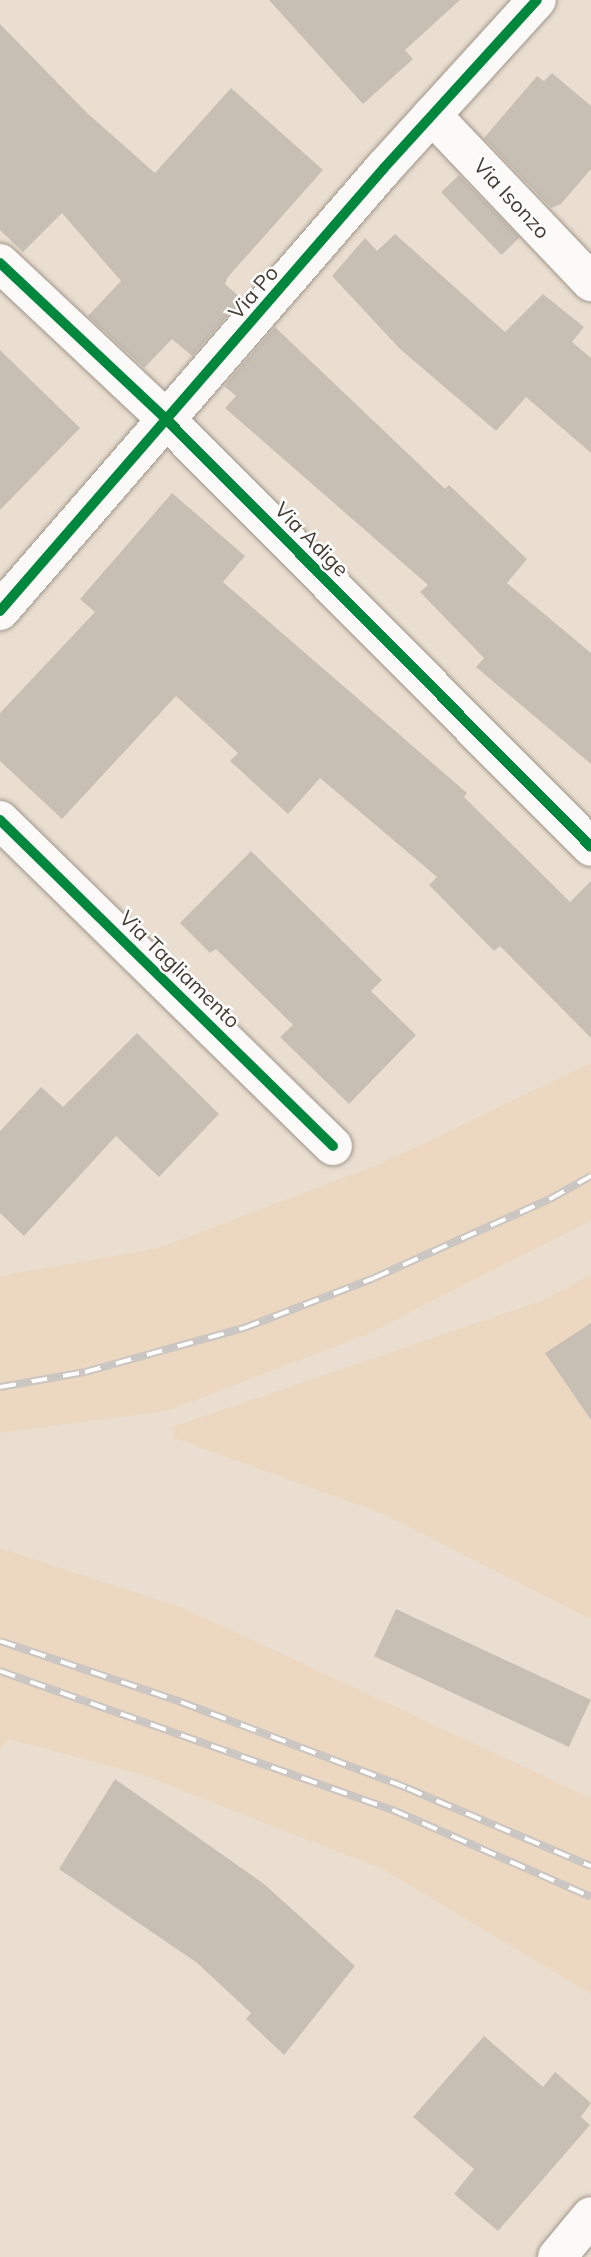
<!DOCTYPE html>
<html>
<head>
<meta charset="utf-8">
<style>
  body { margin:0 }
  #map { position:relative; width:591px; height:2257px; overflow:hidden; background:#eaded0; font-family:Mulish,sans-serif }
  div>[style] { position:absolute }
  .built>* { inset:0; background:#ecd8c1 }
  .building>* { inset:0; background:#c8bfb4; transform-origin:0 0 }
  .roads { filter:drop-shadow(0 0 2px #9e958a) drop-shadow(0 0 2px #9e958a) }
  .minor>* { height:38px; margin:-19px; padding:0 19px; transform-origin:19px; border-radius:19px; background:#fcfaf8 }
  .rail>* { height:8px; margin-top:-4px; transform-origin:0; background:repeating-linear-gradient(90deg,#fff 0 16px,#c9c5c2 0 32px); box-sizing:border-box; border-block:2px solid #c9c5c2 }
  .cycleway>* { height:10px; margin:-5px; padding:0 5px; transform-origin:5px; border-radius:5px; background:#00873e }
  span { translate:-50% -50%; white-space:nowrap; text-align:center; line-height:1.15; -webkit-text-stroke:5px #fff; paint-order:stroke }
  .street-label { font-size:21px; color:#443b31 }
</style>
</head>
<body>
<div id="map">
  <div class="built">
    <i style="clip-path:polygon(591px 1063px,591px 1221px,365px 1335px,167px 1411px,0 1433px,0 1276px,159px 1248px,382px 1163px)"></i>
    <i style="clip-path:polygon(591px 1275px,591px 1619px,383px 1514px,174px 1438px,172px 1427px,538px 1302px)"></i>
    <i style="clip-path:polygon(0 1548px,186px 1609px,591px 1798px,591px 1994px,382px 1869px,140px 1774px,9px 1739px,0 1749px)"></i>
  </div>
  <div class="building">
    <i style="clip-path:polygon(269px 0,460px 0,405px 50px,413px 59px,363px 104px)"></i>
    <i style="clip-path:polygon(0 24px,87px 113px,155px 173px,231px 88px,323px 170px,227px 278px,225px 284px,242px 299px,192px 356px,172px 339px,144px 368px,88px 316px,121px 281px,62px 213px,23px 252px,0 230px)"></i>
    <i style="clip-path:polygon(552px 73px,591px 106px,591px 169px,561px 204px,551px 208px,484px 138px,537px 76px,544px 81px)"></i>
    <i style="left:459px;top:175px;width:87px;height:25px;rotate:46deg"></i>
    <i style="clip-path:polygon(395px 234px,505px 332px,543px 294px,584px 327px,572px 342px,591px 358px,591px 453px,526px 397px,496px 431px,400px 349px,332px 276px,365px 238px,377px 251px)"></i>
    <i style="clip-path:polygon(275px 327px,445px 489px,449px 485px,527px 559px,507px 583px,591px 653px,591px 764px,476px 667px,484px 658px,420px 592px,428px 585px,225px 408px,236px 396px,224px 386px)"></i>
    <i style="clip-path:polygon(0 350px,80px 428px,0 510px)"></i>
    <i style="clip-path:polygon(172px 493px,245px 556px,223px 582px,467px 793px,464px 797px,570px 902px,591px 881px,591px 1038px,500px 946px,494px 951px,429px 885px,437px 877px,320px 778px,288px 814px,230px 761px,238px 753px,176px 696px,62px 819px,0 761px,0 713px,95px 612px,80px 599px)"></i>
    <i style="clip-path:polygon(251px 851px,382px 980px,371px 991px,416px 1035px,349px 1104px,280px 1037px,293px 1025px,216px 949px,210px 953px,180px 923px)"></i>
    <i style="clip-path:polygon(137px 1033px,219px 1114px,159px 1177px,116px 1136px,24px 1236px,0 1213px,0 1131px,41px 1087px,63px 1107px)"></i>
    <i style="clip-path:polygon(591px 1323px,591px 1420px,545px 1353px)"></i>
    <i style="left:396px;top:1609px;width:215px;height:52px;rotate:25deg"></i>
    <i style="clip-path:polygon(115px 1779px,264px 1884px,355px 1966px,284px 2055px,246px 2019px,251px 2013px,196px 1962px,59px 1869px)"></i>
    <i style="clip-path:polygon(484px 2036px,543px 2087px,555px 2072px,591px 2103px,581px 2117px,590px 2125px,498px 2231px,454px 2194px,474px 2169px,413px 2117px)"></i>
  </div>
  <div class="roads">
    <div class="minor">
      <i style="left:432px;top:115px;width:231px;rotate:46.4deg"></i>
      <i style="left:0;top:263px;width:231px;rotate:43.2deg"></i>
      <i style="left:168px;top:421px;width:600px;rotate:45.2deg"></i>
      <i style="left:0;top:611px;width:586px;rotate:-49.08deg"></i>
      <i style="left:384px;top:168px;width:227px;rotate:-47.7deg"></i>
      <i style="left:0;top:820px;width:466px;rotate:44.4deg"></i>
      <i style="left:557px;top:2257px;width:53px;rotate:-50.3deg"></i>
    </div>
  </div>
  <div class="rail">
    <i style="left:0;top:1387px;width:86px;rotate:-10deg"></i>
    <i style="left:85px;top:1372px;width:165px;rotate:-15.5deg"></i>
    <i style="left:244px;top:1328px;width:139px;rotate:-21deg"></i>
    <i style="left:374px;top:1278px;width:193px;rotate:-24.2deg"></i>
    <i style="left:550px;top:1199px;width:47px;rotate:-29.3deg"></i>
    <i style="left:0;top:1641px;width:191px;rotate:18.6deg"></i>
    <i style="left:181px;top:1702px;width:242px;rotate:20.8deg"></i>
    <i style="left:407px;top:1788px;width:200px;rotate:23deg"></i>
    <i style="left:0;top:1671px;width:417px;rotate:19.5deg"></i>
    <i style="left:393px;top:1810px;width:216px;rotate:23.7deg"></i>
  </div>
  <div class="cycleway">
    <i style="left:0;top:263px;width:231px;rotate:43.2deg"></i>
    <i style="left:168px;top:421px;width:600px;rotate:45.2deg"></i>
    <i style="left:0;top:611px;width:586px;rotate:-49.08deg"></i>
    <i style="left:384px;top:168px;width:227px;rotate:-47.7deg"></i>
    <i style="left:0;top:820px;width:466px;rotate:44.4deg"></i>
  </div>
  <div class="street-label">
    <span style="left:512px;top:198px;rotate:47deg">Via Isonzo</span>
    <span style="left:253px;top:292px;rotate:-49deg">Via Po</span>
    <span style="left:312px;top:539px;rotate:45deg">Via Adige</span>
    <span style="left:180px;top:969px;rotate:44deg">Via Tagliamento</span>
  </div>
</div>
</body>
</html>
